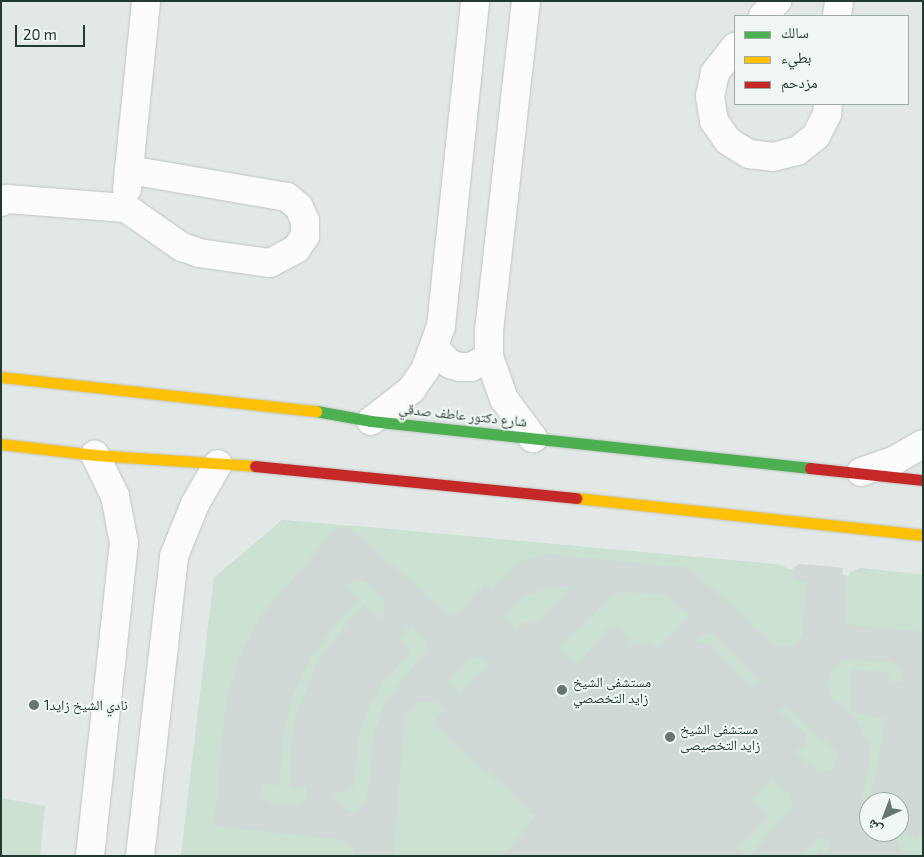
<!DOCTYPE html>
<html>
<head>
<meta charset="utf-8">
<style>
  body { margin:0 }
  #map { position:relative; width:924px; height:857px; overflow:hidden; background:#e2e8e5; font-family:"Exo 2","Noto Naskh Arabic",sans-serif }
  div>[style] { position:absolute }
  .built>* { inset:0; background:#d0d9d5 }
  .green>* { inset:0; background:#cbe1d1 }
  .roads { filter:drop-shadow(0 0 1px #bfc5c2) drop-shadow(0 0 1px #bfc5c2) }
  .street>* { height:28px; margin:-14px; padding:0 14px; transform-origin:14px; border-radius:14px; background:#fbfcfb }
  .fast>* { height:11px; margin:-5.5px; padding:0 5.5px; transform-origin:5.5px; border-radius:5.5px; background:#4caf50 }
  .slow>* { height:11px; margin:-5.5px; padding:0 5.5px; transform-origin:5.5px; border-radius:5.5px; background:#ffc107 }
  .jam>* { height:11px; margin:-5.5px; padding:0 5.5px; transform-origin:5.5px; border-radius:5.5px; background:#c62828 }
  .dots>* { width:14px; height:14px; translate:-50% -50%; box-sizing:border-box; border:2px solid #f0f7f3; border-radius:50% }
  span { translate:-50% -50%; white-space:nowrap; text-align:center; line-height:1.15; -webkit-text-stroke:4px #f0f7f3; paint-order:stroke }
  .street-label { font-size:14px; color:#213a32 }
  .poi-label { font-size:14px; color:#213a32 }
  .left { translate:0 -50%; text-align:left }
  .frame { position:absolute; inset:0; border:2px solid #213a32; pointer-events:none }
  .legend { position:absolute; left:734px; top:15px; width:175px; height:90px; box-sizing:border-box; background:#f0f7f3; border:1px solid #9daba6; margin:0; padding:6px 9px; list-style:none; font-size:15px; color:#213a32 }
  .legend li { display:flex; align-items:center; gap:10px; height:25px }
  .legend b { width:25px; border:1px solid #9daba6 }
  .north { position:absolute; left:859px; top:792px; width:50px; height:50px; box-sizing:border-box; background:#f0f7f3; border:1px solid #9daba6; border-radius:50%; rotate:223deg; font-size:14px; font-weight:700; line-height:20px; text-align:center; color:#213a32 }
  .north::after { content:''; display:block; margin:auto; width:18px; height:22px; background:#657771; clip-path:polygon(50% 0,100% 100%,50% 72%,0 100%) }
  .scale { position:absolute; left:15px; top:25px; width:70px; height:22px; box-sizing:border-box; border:2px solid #213a32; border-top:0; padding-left:6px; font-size:15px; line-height:18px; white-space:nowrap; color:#213a32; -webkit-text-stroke:4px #f0f7f3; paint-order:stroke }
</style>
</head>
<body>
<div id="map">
  <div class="built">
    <i style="clip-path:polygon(evenodd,282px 520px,774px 564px,791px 570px,799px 564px,826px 566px,843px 568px,842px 575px,848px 576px,861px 568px,923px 575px,923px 856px,181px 856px,214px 578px,282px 520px,869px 802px,899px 802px,899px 832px,869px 832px,869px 802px)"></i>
  </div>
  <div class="green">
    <i style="clip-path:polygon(282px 520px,339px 525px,261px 616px,239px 656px,226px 701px,214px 826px,343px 840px,354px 850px,354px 856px,181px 856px,214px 578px)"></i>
    <i style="clip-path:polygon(347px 525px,780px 565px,791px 570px,794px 580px,807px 583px,802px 635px,792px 647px,774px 645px,690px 568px,548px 554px,523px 560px,492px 590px,485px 583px,455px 615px,450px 616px)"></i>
    <i style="clip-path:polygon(861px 568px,923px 575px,923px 632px,853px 625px,847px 622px,845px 615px,847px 579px,850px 572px)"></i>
    <i style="clip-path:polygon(356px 580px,365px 582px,383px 597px,385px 611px,380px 619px,364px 605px,330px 644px,316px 666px,296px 714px,289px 762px,290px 786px,306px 788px,307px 795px,298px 804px,274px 804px,264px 799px,260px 784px,279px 785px,283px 738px,293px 696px,312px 655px,358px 599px,344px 586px)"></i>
    <i style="clip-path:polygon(571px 586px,536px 624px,523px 622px,517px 632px,503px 618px,526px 596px,548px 588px)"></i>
    <i style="clip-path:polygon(620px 592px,664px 594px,689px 615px,657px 648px,648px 643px,633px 645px,619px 628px,608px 628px,577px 666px,557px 647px,574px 634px,610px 597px)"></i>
    <i style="clip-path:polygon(411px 625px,424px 637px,426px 650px,385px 703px,375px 730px,366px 803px,353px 812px,342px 807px,333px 794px,353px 787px,360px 731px,367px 711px,382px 684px,409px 653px,409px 648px,399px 638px)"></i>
    <i style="clip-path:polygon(704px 634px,713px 634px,761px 681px,754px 688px,709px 643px,698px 643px,696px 639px)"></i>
    <i style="clip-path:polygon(480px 657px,490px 662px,460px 694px,447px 682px,469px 659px)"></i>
    <i style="clip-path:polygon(844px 660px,890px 662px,902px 671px,902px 682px,891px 681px,886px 672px,852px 670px,849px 706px,852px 712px,885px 719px,876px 776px,869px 797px,877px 802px,869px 802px,869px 808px,861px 799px,871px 763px,868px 742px,855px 717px,831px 696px,827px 683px,831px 669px)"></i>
    <i style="clip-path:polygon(418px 702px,438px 703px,445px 710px,436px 716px,436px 727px,524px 804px,529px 813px,535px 815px,530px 825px,502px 856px,393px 856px,404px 725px,409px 712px)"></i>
    <i style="clip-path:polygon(787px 705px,835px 751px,838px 757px,833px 770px,819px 773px,795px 752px,806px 744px,808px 739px,802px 729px,779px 712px)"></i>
    <i style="clip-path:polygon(771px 778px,791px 795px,793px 808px,753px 852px,744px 855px,737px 849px,769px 815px,752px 799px)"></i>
    <i style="clip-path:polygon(1px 798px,45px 806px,40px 856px,1px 856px)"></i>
    <i style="clip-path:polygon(902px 830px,917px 840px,923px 832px,923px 856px,906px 856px,903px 852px,896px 839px)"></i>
    <i style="clip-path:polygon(820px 837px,831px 843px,826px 855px,820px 849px,813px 856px,802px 856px)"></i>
  </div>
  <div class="roads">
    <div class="street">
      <i style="left:526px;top:1px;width:331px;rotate:96.4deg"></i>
      <i style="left:489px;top:330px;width:27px;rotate:90deg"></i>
      <i style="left:489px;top:357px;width:45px;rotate:70.3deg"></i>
      <i style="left:504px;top:399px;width:49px;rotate:53.4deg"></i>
      <i style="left:763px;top:16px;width:21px;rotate:-47deg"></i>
      <i style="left:837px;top:16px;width:15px;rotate:-82deg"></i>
      <i style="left:735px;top:47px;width:33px;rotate:128deg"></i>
      <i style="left:715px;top:73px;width:24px;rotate:102deg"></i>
      <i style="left:710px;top:96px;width:25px;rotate:81deg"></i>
      <i style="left:714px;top:121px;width:24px;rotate:55deg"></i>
      <i style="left:728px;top:141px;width:25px;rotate:32deg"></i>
      <i style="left:749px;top:154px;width:24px;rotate:7deg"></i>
      <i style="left:773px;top:157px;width:25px;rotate:-14deg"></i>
      <i style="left:797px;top:151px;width:24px;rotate:-38deg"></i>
      <i style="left:816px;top:136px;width:25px;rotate:-63deg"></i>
      <i style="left:827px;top:114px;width:10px;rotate:-84deg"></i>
      <i style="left:127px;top:189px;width:189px;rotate:-84.2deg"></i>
      <i style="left:1px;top:202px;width:7px;rotate:-27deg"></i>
      <i style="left:7px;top:199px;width:119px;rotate:4.3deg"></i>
      <i style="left:126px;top:208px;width:68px;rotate:34.9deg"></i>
      <i style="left:182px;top:247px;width:18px;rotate:19deg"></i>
      <i style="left:199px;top:253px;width:72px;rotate:8deg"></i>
      <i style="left:270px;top:263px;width:30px;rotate:-28deg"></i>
      <i style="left:296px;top:249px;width:16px;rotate:-55deg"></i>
      <i style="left:305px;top:236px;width:15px;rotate:-90deg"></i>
      <i style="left:305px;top:221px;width:15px;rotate:-113deg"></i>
      <i style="left:299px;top:207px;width:16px;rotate:-140deg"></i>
      <i style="left:287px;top:197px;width:160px;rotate:-170.3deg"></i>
      <i style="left:435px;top:349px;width:21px;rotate:45deg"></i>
      <i style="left:450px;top:364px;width:10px;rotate:17deg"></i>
      <i style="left:460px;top:367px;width:11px"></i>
      <i style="left:471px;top:367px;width:21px;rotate:-29deg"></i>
      <i style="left:371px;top:421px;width:51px;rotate:-37.8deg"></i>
      <i style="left:411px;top:390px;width:24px;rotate:-55deg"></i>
      <i style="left:425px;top:370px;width:47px;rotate:-70deg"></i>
      <i style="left:441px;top:326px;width:327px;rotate:-84deg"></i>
      <i style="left:861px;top:472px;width:36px;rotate:-19deg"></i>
      <i style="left:895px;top:460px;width:32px;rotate:-30deg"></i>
      <i style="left:90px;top:856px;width:315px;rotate:-83.8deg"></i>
      <i style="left:124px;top:543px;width:48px;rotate:-100.8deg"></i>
      <i style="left:115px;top:496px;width:46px;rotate:-116deg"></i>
      <i style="left:140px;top:856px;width:302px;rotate:-83.5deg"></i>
      <i style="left:174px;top:556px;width:56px;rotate:-68deg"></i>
      <i style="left:195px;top:504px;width:46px;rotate:-60.1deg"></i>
    </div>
    <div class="fast">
      <i style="left:316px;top:411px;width:56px;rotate:10.3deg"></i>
      <i style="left:371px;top:421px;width:442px;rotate:6.1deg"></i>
    </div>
    <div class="slow">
      <i style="left:1px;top:377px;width:317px;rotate:6.2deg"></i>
      <i style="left:1px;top:444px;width:95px;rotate:6.7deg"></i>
      <i style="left:95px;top:455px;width:160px;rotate:3.9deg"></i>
      <i style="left:576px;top:498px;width:349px;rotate:6.1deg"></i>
    </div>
    <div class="jam">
      <i style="left:255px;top:466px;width:323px;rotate:5.7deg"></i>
      <i style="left:810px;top:468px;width:114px;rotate:6.1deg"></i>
    </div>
  </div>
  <div class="dots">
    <i style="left:562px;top:690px;background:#657771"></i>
    <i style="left:34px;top:705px;background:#657771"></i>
    <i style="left:670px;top:737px;background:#657771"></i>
  </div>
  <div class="street-label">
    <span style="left:463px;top:415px;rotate:6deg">شارع دكتور عاطف صدقي</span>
  </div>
  <div class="poi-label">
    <span class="left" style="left:573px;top:690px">مستشفى الشيخ<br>زايد التخصصي</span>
    <span class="left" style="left:44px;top:705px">نادي الشيخ زايد1</span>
    <span class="left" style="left:680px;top:737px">مستشفى الشيخ<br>زايد التخصيصى</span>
  </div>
  <div class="frame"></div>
  <ul class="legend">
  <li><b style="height:6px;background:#4caf50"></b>سالك</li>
  <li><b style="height:6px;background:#ffc107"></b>بطيء</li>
  <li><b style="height:6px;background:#c62828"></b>مزدحم</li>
  </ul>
  <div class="north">ش</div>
  <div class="scale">20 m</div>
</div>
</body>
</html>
